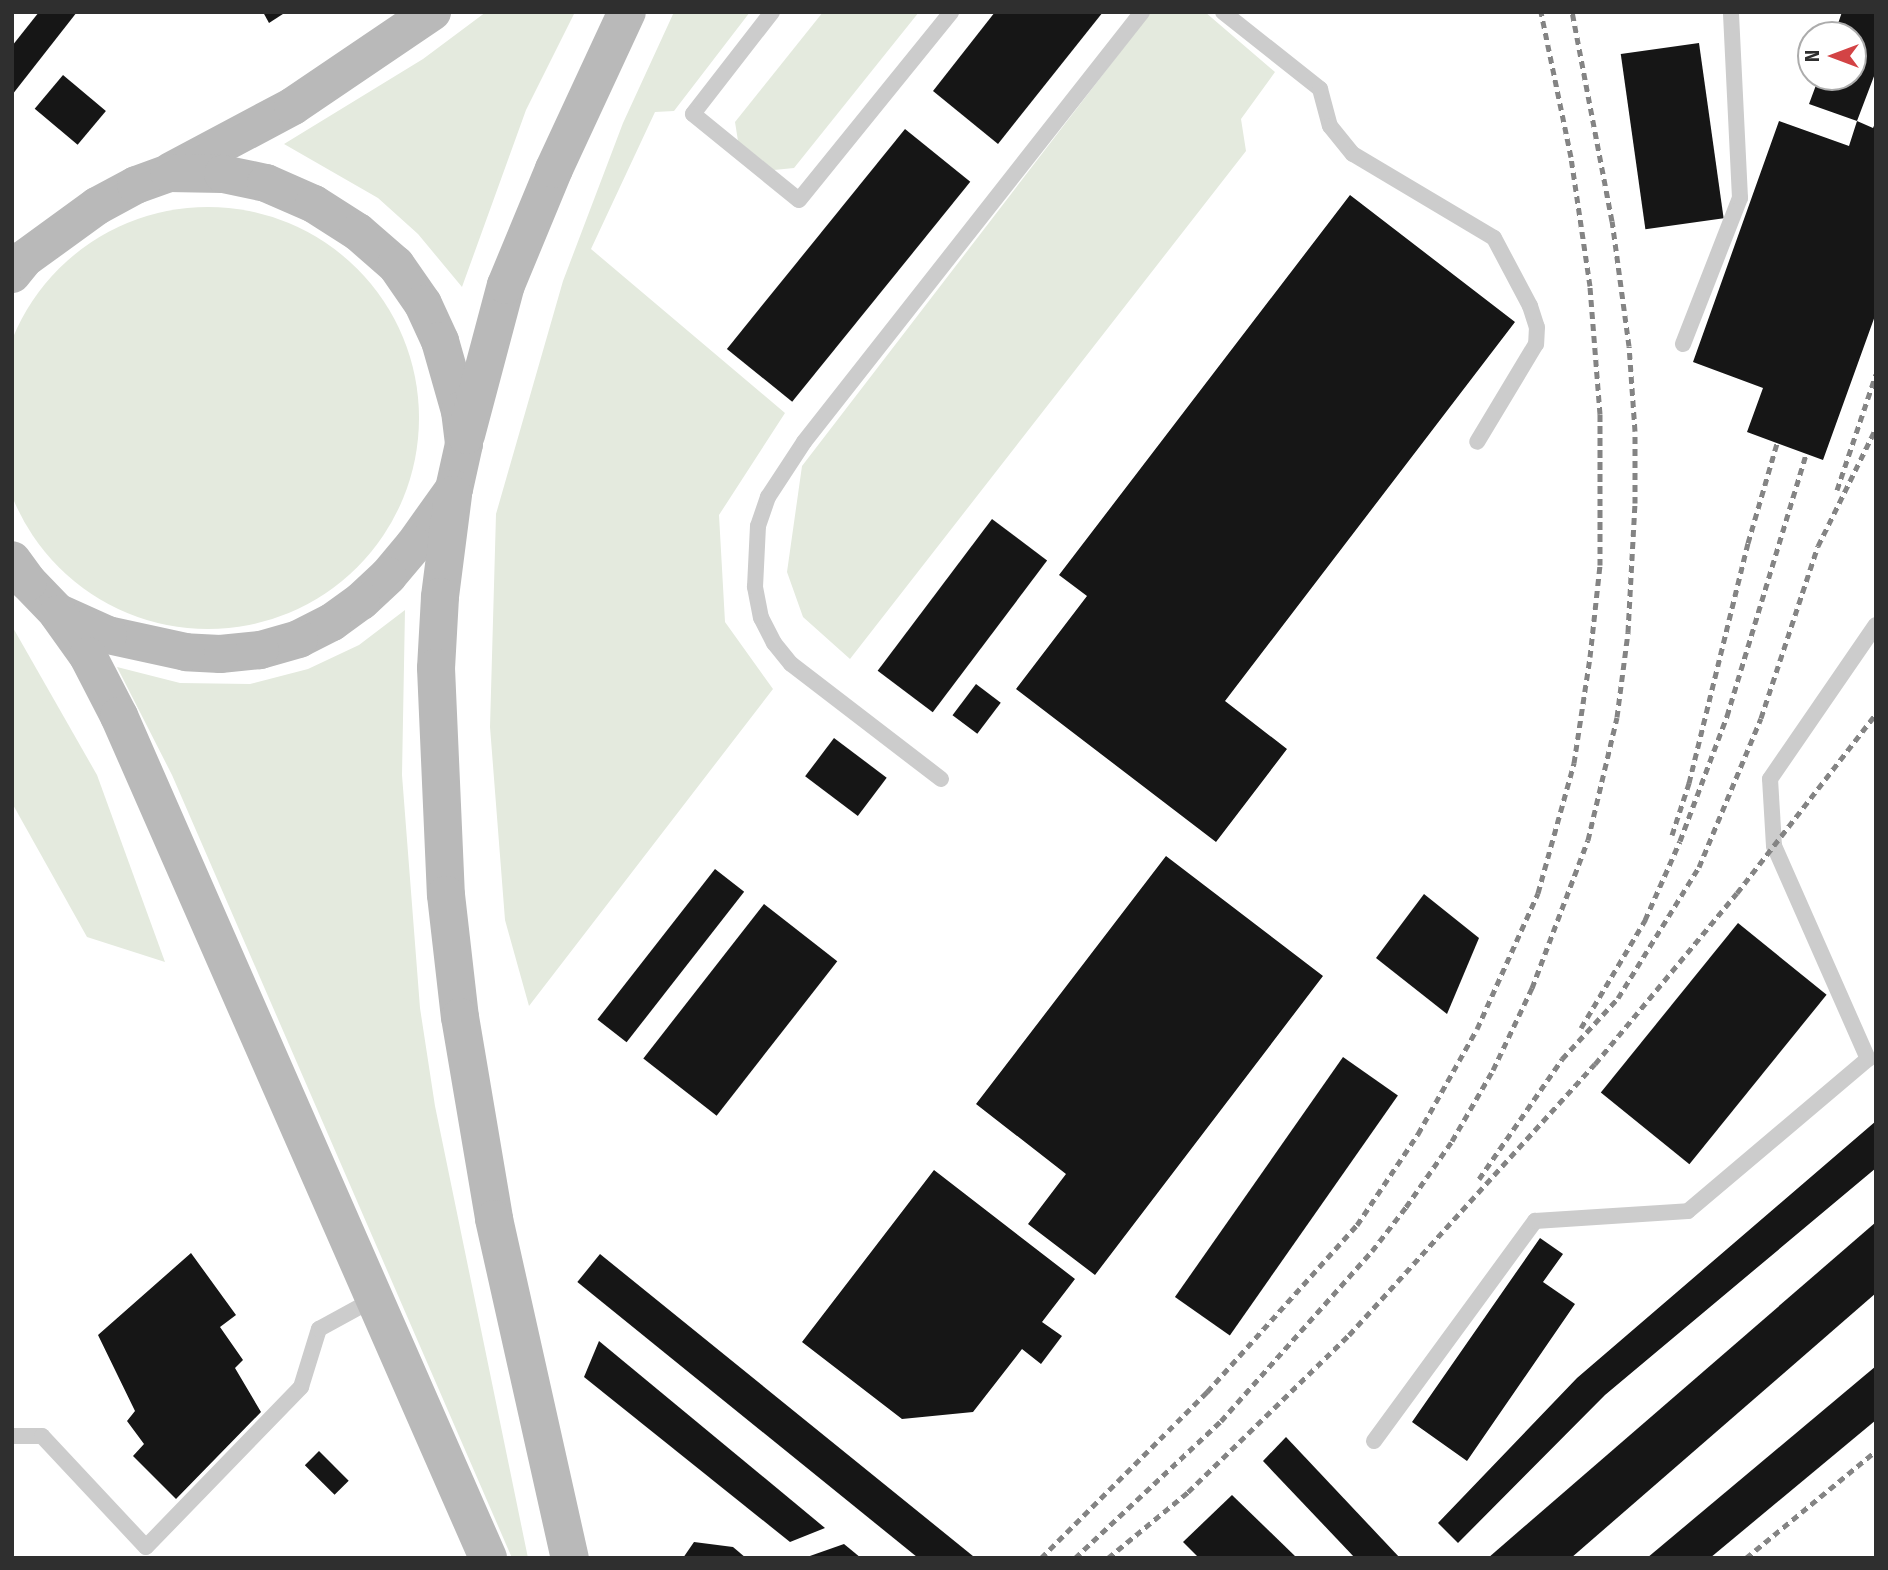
<!DOCTYPE html>
<html>
<head>
<meta charset="utf-8">
<style>
  body { margin:0 }
  #map { position:relative; width:1888px; height:1570px; overflow:hidden; background:#fff; font-family:"Fira Sans",sans-serif }
  div>[style] { position:absolute }
  .green>* { inset:0; background:#e4eade }
  .round { border-radius:50% }
  .building>* { inset:0; background:#161616; transform-origin:0 0 }
  .lane>* { height:16px; margin:-8px; padding:0 8px; transform-origin:8px; border-radius:8px; background:#ccc }
  .secondary>* { height:38px; margin:-19px; padding:0 19px; transform-origin:19px; border-radius:19px; background:#b9b9b9 }
  .rail>* { height:5px; margin-top:-2.5px; transform-origin:0; background:repeating-linear-gradient(90deg,#848484 0 7px,transparent 0 12px) }
  span { translate:-50% -50%; white-space:nowrap; text-align:center; line-height:1.15; -webkit-text-stroke:7px #fff; paint-order:stroke }
  .frame { position:absolute; inset:0; border:14px solid #2f2f2f; pointer-events:none }
  .north { position:absolute; left:1797px; top:21px; width:70px; height:70px; box-sizing:border-box; background:#fff; border:2px solid #acacac; border-radius:50%; rotate:270deg; font-size:19px; font-weight:700; line-height:28px; text-align:center; color:#2f2f2f }
  .north::after { content:''; display:block; margin:auto; width:24px; height:32px; background:#d34345; clip-path:polygon(50% 0,100% 100%,50% 72%,0 100%) }
</style>
</head>
<body>
<div id="map">
  <div class="green">
    <i style="clip-path:polygon(486px 12px,575px 12px,526px 110px,462px 287px,418px 234px,378px 198px,284px 144px,423px 59px)"></i>
    <i style="clip-path:polygon(674px 12px,750px 12px,674px 111px,655px 112px,591px 249px,785px 413px,719px 515px,725px 622px,773px 689px,529px 1006px,505px 920px,490px 727px,496px 514px,563px 281px,623px 123px)"></i>
    <i style="clip-path:polygon(823px 12px,919px 12px,794px 168px,774px 170px,738px 141px,735px 122px)"></i>
    <i style="clip-path:polygon(1151px 12px,1205px 12px,1275px 72px,1241px 119px,1246px 151px,850px 659px,803px 617px,787px 572px,802px 466px)"></i>
    <i class="round" style="left:-3px;top:207px;width:422px;height:422px"></i>
    <i style="clip-path:polygon(405px 610px,402px 775px,420px 1008px,435px 1106px,528px 1558px,512px 1558px,172px 775px,117px 667px,180px 683px,250px 684px,308px 669px,359px 645px)"></i>
    <i style="clip-path:polygon(12px 626px,97px 775px,165px 962px,87px 937px,12px 803px)"></i>
  </div>
  <div class="building">
    <i style="clip-path:polygon(39px 12px,77px 12px,12px 95px,12px 46px)"></i>
    <i style="clip-path:polygon(263px 12px,286px 12px,269px 23px)"></i>
    <i style="clip-path:polygon(995px 12px,1103px 12px,998px 144px,933px 91px)"></i>
    <i style="clip-path:polygon(1842px 12px,1876px 12px,1876px 71px,1857px 121px,1809px 104px,1819px 77px,1853px 77px,1853px 35px,1834px 35px)"></i>
    <i style="left:1699px;top:43px;width:177px;height:79px;rotate:82deg"></i>
    <i style="left:63px;top:75px;width:56px;height:44px;rotate:40deg"></i>
    <i style="clip-path:polygon(1779px 121px,1849px 146px,1857px 121px,1873px 128px,1876px 121px,1876px 313px,1823px 460px,1747px 432px,1763px 388px,1693px 362px)"></i>
    <i style="left:905px;top:129px;width:84px;height:283px;rotate:39deg"></i>
    <i style="clip-path:polygon(1350px 195px,1515px 322px,1225px 701px,1287px 749px,1216px 842px,1016px 689px,1087px 596px,1059px 575px)"></i>
    <i style="left:992px;top:519px;width:69px;height:190px;rotate:37deg"></i>
    <i style="left:976px;top:684px;width:31px;height:39px;rotate:37deg"></i>
    <i style="left:834px;top:738px;width:66px;height:48px;rotate:37deg"></i>
    <i style="clip-path:polygon(1166px 856px,1323px 976px,1095px 1275px,1028px 1224px,1066px 1174px,976px 1104px)"></i>
    <i style="left:715px;top:869px;width:37px;height:191px;rotate:38deg"></i>
    <i style="clip-path:polygon(1424px 894px,1479px 938px,1447px 1014px,1376px 958px)"></i>
    <i style="left:764px;top:904px;width:93px;height:196px;rotate:38deg"></i>
    <i style="left:1738px;top:923px;width:114px;height:218px;rotate:39deg"></i>
    <i style="left:1343px;top:1057px;width:67px;height:293px;rotate:35deg"></i>
    <i style="clip-path:polygon(1876px 1121px,1876px 1168px,1605px 1395px,1458px 1543px,1438px 1523px,1577px 1378px)"></i>
    <i style="clip-path:polygon(934px 1170px,1075px 1279px,1042px 1322px,1062px 1336px,1041px 1364px,1022px 1349px,973px 1412px,902px 1419px,802px 1342px)"></i>
    <i style="clip-path:polygon(1876px 1222px,1876px 1293px,1571px 1558px,1488px 1558px)"></i>
    <i style="clip-path:polygon(1540px 1238px,1563px 1254px,1543px 1282px,1575px 1304px,1467px 1461px,1412px 1422px)"></i>
    <i style="clip-path:polygon(191px 1253px,236px 1315px,220px 1327px,243px 1360px,235px 1368px,261px 1412px,176px 1499px,133px 1456px,144px 1444px,127px 1421px,135px 1411px,98px 1335px)"></i>
    <i style="left:600px;top:1254px;width:487px;height:36px;rotate:39deg"></i>
    <i style="clip-path:polygon(599px 1341px,825px 1528px,790px 1542px,584px 1377px)"></i>
    <i style="clip-path:polygon(1876px 1366px,1876px 1420px,1710px 1558px,1647px 1558px)"></i>
    <i style="clip-path:polygon(1286px 1437px,1400px 1558px,1355px 1558px,1263px 1461px)"></i>
    <i style="left:319px;top:1451px;width:42px;height:20px;rotate:45deg"></i>
    <i style="clip-path:polygon(1232px 1495px,1297px 1558px,1199px 1558px,1183px 1542px)"></i>
    <i style="clip-path:polygon(694px 1542px,733px 1547px,746px 1558px,683px 1558px)"></i>
    <i style="clip-path:polygon(844px 1544px,861px 1558px,807px 1558px,807px 1557px)"></i>
  </div>
  <div class="lane">
    <i style="left:772px;top:12px;width:129px;rotate:127.8deg"></i>
    <i style="left:693px;top:114px;width:136px;rotate:39.1deg"></i>
    <i style="left:799px;top:200px;width:242px;rotate:-51deg"></i>
    <i style="left:1223px;top:12px;width:124px;rotate:38.4deg"></i>
    <i style="left:1320px;top:89px;width:38px;rotate:75deg"></i>
    <i style="left:1330px;top:126px;width:36px;rotate:51deg"></i>
    <i style="left:1353px;top:154px;width:164px;rotate:30.8deg"></i>
    <i style="left:1494px;top:238px;width:77px;rotate:62.1deg"></i>
    <i style="left:1530px;top:306px;width:22px;rotate:72deg"></i>
    <i style="left:1537px;top:327px;width:17px;rotate:93deg"></i>
    <i style="left:1536px;top:344px;width:114px;rotate:121deg"></i>
    <i style="left:1683px;top:344px;width:157px;rotate:-68.7deg"></i>
    <i style="left:1740px;top:198px;width:186px;rotate:-92.8deg"></i>
    <i style="left:941px;top:779px;width:189px;rotate:-142.5deg"></i>
    <i style="left:791px;top:664px;width:27px;rotate:-129deg"></i>
    <i style="left:774px;top:643px;width:28px;rotate:-117deg"></i>
    <i style="left:761px;top:618px;width:32px;rotate:-101deg"></i>
    <i style="left:755px;top:587px;width:61px;rotate:-87.2deg"></i>
    <i style="left:758px;top:526px;width:31px;rotate:-71deg"></i>
    <i style="left:768px;top:497px;width:66px;rotate:-56.8deg"></i>
    <i style="left:804px;top:442px;width:547px;rotate:-51.83deg"></i>
    <i style="left:12px;top:1436px;width:30px"></i>
    <i style="left:42px;top:1436px;width:152px;rotate:46.9deg"></i>
    <i style="left:146px;top:1547px;width:223px;rotate:-45.9deg"></i>
    <i style="left:301px;top:1387px;width:61px;rotate:-72.8deg"></i>
    <i style="left:319px;top:1329px;width:63px;rotate:-28.6deg"></i>
    <i style="left:1374px;top:1441px;width:273px;rotate:-53.8deg"></i>
    <i style="left:1535px;top:1221px;width:153px;rotate:-3.7deg"></i>
    <i style="left:1688px;top:1211px;width:236px;rotate:-40.2deg"></i>
    <i style="left:1868px;top:1059px;width:233px;rotate:-113.8deg"></i>
    <i style="left:1774px;top:846px;width:67px;rotate:-93.4deg"></i>
    <i style="left:1770px;top:779px;width:187px;rotate:-55.5deg"></i>
  </div>
  <div class="secondary">
    <i style="left:171px;top:171px;width:138px;rotate:-28deg"></i>
    <i style="left:293px;top:106px;width:168px;rotate:-34.1deg"></i>
    <i style="left:12px;top:274px;width:19px;rotate:-51deg"></i>
    <i style="left:24px;top:259px;width:90px;rotate:-36deg"></i>
    <i style="left:97px;top:206px;width:44px;rotate:-28.3deg"></i>
    <i style="left:136px;top:185px;width:35px;rotate:-20deg"></i>
    <i style="left:169px;top:173px;width:54px;rotate:1.1deg"></i>
    <i style="left:223px;top:174px;width:44px;rotate:11.8deg"></i>
    <i style="left:266px;top:183px;width:52px;rotate:23.6deg"></i>
    <i style="left:314px;top:204px;width:52px;rotate:32.5deg"></i>
    <i style="left:358px;top:232px;width:50px;rotate:41deg"></i>
    <i style="left:396px;top:265px;width:47px;rotate:55.3deg"></i>
    <i style="left:423px;top:304px;width:41px;rotate:65.3deg"></i>
    <i style="left:440px;top:341px;width:73px;rotate:74.1deg"></i>
    <i style="left:460px;top:411px;width:33px;rotate:83deg"></i>
    <i style="left:464px;top:444px;width:46px;rotate:102.5deg"></i>
    <i style="left:454px;top:489px;width:69px;rotate:125.5deg"></i>
    <i style="left:414px;top:545px;width:40px;rotate:130deg"></i>
    <i style="left:388px;top:576px;width:37px;rotate:137deg"></i>
    <i style="left:361px;top:601px;width:36px;rotate:144deg"></i>
    <i style="left:332px;top:622px;width:37px;rotate:153deg"></i>
    <i style="left:299px;top:639px;width:41px;rotate:164.2deg"></i>
    <i style="left:260px;top:650px;width:40px;rotate:174.3deg"></i>
    <i style="left:220px;top:654px;width:34px;rotate:-177deg"></i>
    <i style="left:186px;top:652px;width:80px;rotate:-167.7deg"></i>
    <i style="left:108px;top:635px;width:56px;rotate:-155.7deg"></i>
    <i style="left:57px;top:612px;width:42px;rotate:-134deg"></i>
    <i style="left:28px;top:582px;width:27px;rotate:-126deg"></i>
    <i style="left:466px;top:435px;width:155px;rotate:-75.1deg"></i>
    <i style="left:506px;top:285px;width:126px;rotate:-67.5deg"></i>
    <i style="left:554px;top:169px;width:173px;rotate:-65.1deg"></i>
    <i style="left:453px;top:495px;width:103px;rotate:97.3deg"></i>
    <i style="left:440px;top:597px;width:71px;rotate:93.2deg"></i>
    <i style="left:436px;top:668px;width:227px;rotate:87.5deg"></i>
    <i style="left:446px;top:895px;width:123px;rotate:83.5deg"></i>
    <i style="left:460px;top:1017px;width:205px;rotate:80.4deg"></i>
    <i style="left:494px;top:1219px;width:347px;rotate:77.4deg"></i>
    <i style="left:58px;top:614px;width:52px;rotate:54.5deg"></i>
    <i style="left:88px;top:656px;width:68px;rotate:62.7deg"></i>
    <i style="left:119px;top:716px;width:919px;rotate:66.33deg"></i>
  </div>
  <div class="rail">
    <i style="left:1837px;top:490px;width:122px;rotate:-71.4deg"></i>
    <i style="left:1672px;top:835px;width:55px;rotate:-71.9deg"></i>
    <i style="left:1689px;top:783px;width:247px;rotate:-76.2deg"></i>
    <i style="left:1748px;top:543px;width:104px;rotate:-73.8deg"></i>
    <i style="left:1581px;top:1028px;width:126px;rotate:-59.3deg"></i>
    <i style="left:1645px;top:920px;width:86px;rotate:-66.1deg"></i>
    <i style="left:1680px;top:841px;width:134px;rotate:-69.4deg"></i>
    <i style="left:1727px;top:716px;width:274px;rotate:-73.2deg"></i>
    <i style="left:1479px;top:1179px;width:146px;rotate:-55.3deg"></i>
    <i style="left:1562px;top:1059px;width:83px;rotate:-47.4deg"></i>
    <i style="left:1618px;top:998px;width:154px;rotate:-58.3deg"></i>
    <i style="left:1699px;top:867px;width:161px;rotate:-67.4deg"></i>
    <i style="left:1761px;top:718px;width:181px;rotate:-71.7deg"></i>
    <i style="left:1818px;top:546px;width:131px;rotate:-63.8deg"></i>
    <i style="left:1041px;top:1558px;width:235px;rotate:-45deg"></i>
    <i style="left:1207px;top:1392px;width:224px;rotate:-48.1deg"></i>
    <i style="left:1357px;top:1225px;width:110px;rotate:-56.2deg"></i>
    <i style="left:1418px;top:1134px;width:120px;rotate:-60.7deg"></i>
    <i style="left:1477px;top:1029px;width:149px;rotate:-65.8deg"></i>
    <i style="left:1538px;top:893px;width:135px;rotate:-74.5deg"></i>
    <i style="left:1574px;top:763px;width:107px;rotate:-81.4deg"></i>
    <i style="left:1590px;top:657px;width:93px;rotate:-83.8deg"></i>
    <i style="left:1600px;top:565px;width:151px;rotate:-90deg"></i>
    <i style="left:1600px;top:414px;width:128px;rotate:-94.5deg"></i>
    <i style="left:1590px;top:286px;width:130px;rotate:-98.4deg"></i>
    <i style="left:1571px;top:157px;width:148px;rotate:-101.7deg"></i>
    <i style="left:1075px;top:1558px;width:200px;rotate:-43.2deg"></i>
    <i style="left:1221px;top:1421px;width:227px;rotate:-48.4deg"></i>
    <i style="left:1372px;top:1251px;width:56px;rotate:-52.3deg"></i>
    <i style="left:1406px;top:1207px;width:80px;rotate:-55.1deg"></i>
    <i style="left:1452px;top:1141px;width:82px;rotate:-60deg"></i>
    <i style="left:1493px;top:1070px;width:91px;rotate:-64.6deg"></i>
    <i style="left:1532px;top:988px;width:158px;rotate:-69.3deg"></i>
    <i style="left:1588px;top:840px;width:126px;rotate:-76.7deg"></i>
    <i style="left:1617px;top:717px;width:86px;rotate:-82.6deg"></i>
    <i style="left:1628px;top:632px;width:129px;rotate:-86.9deg"></i>
    <i style="left:1635px;top:503px;width:72px;rotate:-90deg"></i>
    <i style="left:1635px;top:431px;width:85px;rotate:-94deg"></i>
    <i style="left:1629px;top:346px;width:126px;rotate:-97.7deg"></i>
    <i style="left:1612px;top:221px;width:213px;rotate:-100.8deg"></i>
    <i style="left:1108px;top:1558px;width:104px;rotate:-39.5deg"></i>
    <i style="left:1188px;top:1492px;width:225px;rotate:-44.3deg"></i>
    <i style="left:1349px;top:1335px;width:366px;rotate:-47.8deg"></i>
    <i style="left:1595px;top:1064px;width:222px;rotate:-50.3deg"></i>
    <i style="left:1737px;top:893px;width:227px;rotate:-52.2deg"></i>
    <i style="left:1746px;top:1558px;width:168px;rotate:-39.5deg"></i>
  </div>
  <div class="frame"></div>
  <div class="north">N</div>
</div>
</body>
</html>
